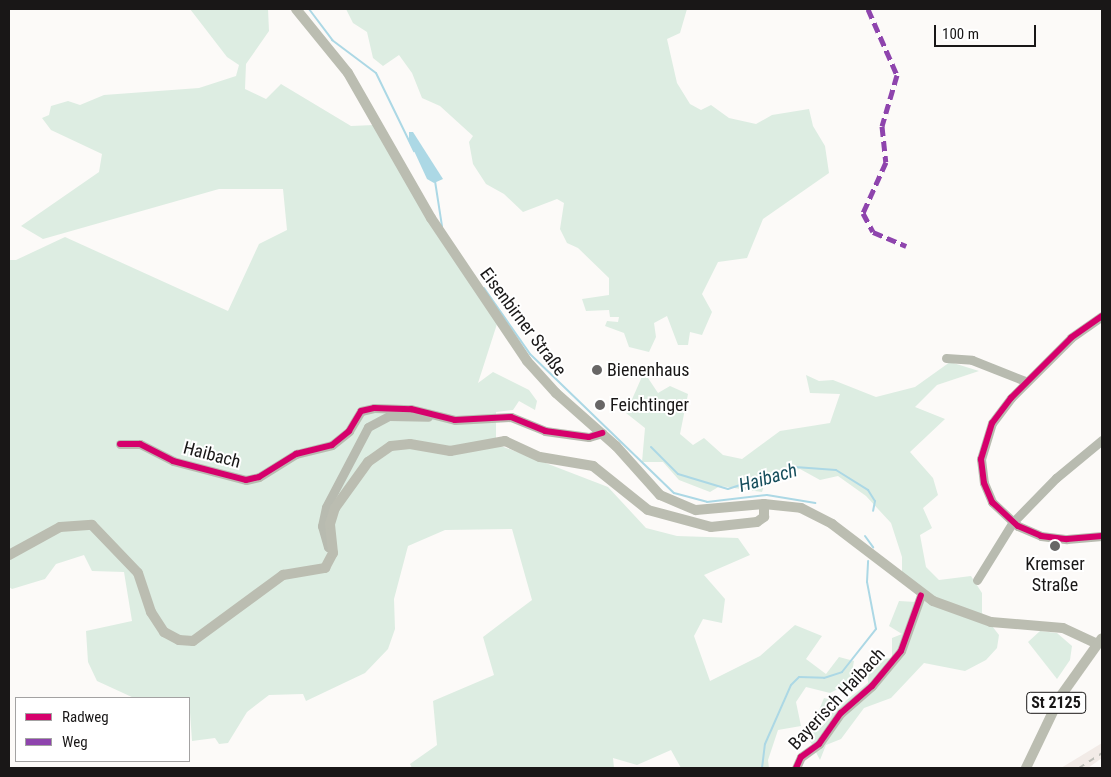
<!DOCTYPE html>
<html>
<head>
<meta charset="utf-8">
<style>
  body { margin:0 }
  #map { position:relative; width:1111px; height:777px; overflow:hidden; background:#fcfaf8; font-family:"Roboto Condensed",sans-serif }
  div>[style] { position:absolute }
  .built>* { inset:0; background:#f2ebe7 }
  .green>* { inset:0; background:#ddede2 }
  .water>* { inset:0; background:#acd8e5 }
  .stream>* { height:2px; margin:-1px; padding:0 1px; transform-origin:1px; border-radius:1px; background:#acd8e5 }
  .minor>* { height:9px; margin:-4.5px; padding:0 4.5px; transform-origin:4.5px; border-radius:4.5px; background:#b8bbb0 }
  .major>* { height:10px; margin:-5px; padding:0 5px; transform-origin:5px; border-radius:5px; background:#bbbdb1 }
  .rail>* { height:2px; margin-top:-1px; transform-origin:0; background:repeating-linear-gradient(90deg,#bdbeb8 0 6px,transparent 0 12px) }
  .quiet>* { height:5px; margin-top:-2.5px; transform-origin:0; background:repeating-linear-gradient(90deg,#8e44ad 0 10px,transparent 0 15px) }
  .cycleway>* { height:6px; margin:-3px; padding:0 3px; transform-origin:3px; border-radius:3px; background:#d6006c }
  .dots>* { width:14px; height:14px; translate:-50% -50%; box-sizing:border-box; border:2px solid #fff; border-radius:50% }
  span { translate:-50% -50%; white-space:nowrap; text-align:center; line-height:1.15; -webkit-text-stroke:4px #fff; paint-order:stroke }
  .shield-label span { padding:1px 4px; background:#fff; border:1px solid; border-radius:4px; -webkit-text-stroke-width:0 }
  .shield-label { font-size:16px; color:#191717; font-weight:700 }
  .street-label { font-size:18px; color:#191717 }
  .poi-label { font-size:18px; color:#191717 }
  .left { translate:0 -50%; text-align:left }
  .water-label { font-size:19px; color:#164e5c; font-style:italic }
  .frame { position:absolute; inset:0; border:10px solid #191717; pointer-events:none }
  .legend { position:absolute; left:15px; top:697px; width:175px; height:65px; box-sizing:border-box; background:#fff; border:1px solid #a3a2a2; margin:0; padding:6px 9px; list-style:none; font-size:15px; color:#191717 }
  .legend li { display:flex; align-items:center; gap:10px; height:25px }
  .legend b { width:25px; border:1px solid #a3a2a2 }
  .scale { position:absolute; left:934px; top:25px; width:102px; height:22px; box-sizing:border-box; border:2px solid #191717; border-top:0; padding-left:6px; font-size:15px; line-height:18px; white-space:nowrap; color:#191717; -webkit-text-stroke:4px #fff; paint-order:stroke }
</style>
</head>
<body>
<div id="map">
  <div class="built">
    <i style="clip-path:polygon(1102px 743px,1102px 758px,1088px 768px,1061px 768px)"></i>
  </div>
  <div class="green">
    <i style="clip-path:polygon(190px 9px,268px 9px,269px 31px,246px 64px,245px 89px,266px 99px,281px 84px,351px 126px,374px 125px,497px 324px,478px 383px,493px 372px,529px 390px,537px 401px,535px 410px,519px 401px,513px 410px,496px 412px,496px 444px,608px 487px,646px 528px,677px 536px,738px 538px,750px 555px,704px 575px,725px 599px,722px 623px,703px 619px,694px 636px,710px 681px,760px 656px,795px 625px,822px 636px,806px 659px,826px 674px,839px 657px,854px 661px,850px 683px,830px 693px,806px 687px,796px 702px,801px 726px,778px 730px,768px 760px,769px 768px,681px 768px,671px 750px,637px 765px,613px 758px,614px 768px,412px 768px,410px 764px,437px 745px,433px 701px,494px 675px,483px 637px,532px 600px,512px 529px,445px 530px,408px 546px,394px 599px,395px 629px,388px 649px,365px 673px,306px 701px,303px 694px,269px 695px,247px 712px,228px 743px,219px 744px,215px 738px,192px 741px,189px 698px,134px 698px,97px 681px,88px 662px,86px 631px,132px 621px,124px 572px,92px 571px,84px 555px,56px 564px,45px 579px,12px 589px,9px 587px,9px 260px,16px 260px,65px 237px,228px 311px,259px 244px,287px 230px,283px 189px,219px 189px,43px 239px,21px 226px,99px 172px,102px 154px,51px 130px,42px 118px,49px 115px,51px 106px,68px 101px,80px 105px,104px 95px,199px 88px,236px 76px,239px 65px,227px 57px)"></i>
    <i style="clip-path:polygon(346px 9px,687px 9px,680px 33px,667px 39px,677px 83px,690px 104px,701px 110px,711px 105px,729px 118px,756px 124px,772px 115px,809px 109px,813px 126px,825px 146px,829px 173px,763px 219px,747px 258px,718px 262px,702px 294px,712px 312px,702px 335px,690px 332px,688px 345px,678px 345px,667px 316px,654px 323px,656px 337px,649px 352px,629px 347px,624px 333px,605px 326px,607px 321px,618px 322px,619px 317px,610px 317px,609px 310px,586px 311px,582px 299px,609px 295px,609px 278px,578px 248px,567px 243px,560px 229px,564px 203px,557px 199px,523px 212px,504px 194px,486px 184px,473px 164px,469px 142px,473px 136px,440px 106px,422px 98px,412px 73px,399px 55px,383px 66px,373px 58px,367px 32px,353px 23px)"></i>
    <i style="clip-path:polygon(950px 362px,979px 371px,937px 385px,915px 407px,945px 419px,910px 452px,933px 478px,938px 495px,923px 508px,932px 528px,920px 535px,926px 567px,939px 580px,971px 576px,982px 593px,982px 613px,999px 635px,997px 648px,986px 660px,965px 671px,924px 663px,891px 698px,864px 708px,841px 739px,826px 745px,820px 760px,808px 737px,824px 698px,843px 703px,868px 683px,867px 661px,892px 658px,892px 638px,902px 634px,889px 626px,899px 601px,916px 602px,925px 594px,902px 575px,902px 557px,891px 523px,866px 496px,838px 476px,820px 480px,800px 469px,767px 477px,762px 492px,720px 486px,710px 492px,679px 480px,663px 462px,642px 462px,645px 428px,626px 413px,644px 372px,658px 393px,670px 386px,688px 394px,680px 434px,693px 445px,704px 438px,723px 455px,742px 459px,780px 431px,830px 423px,840px 394px,810px 393px,806px 375px,819px 381px,833px 380px,876px 397px,915px 387px)"></i>
    <i style="clip-path:polygon(1040px 631px,1057px 633px,1072px 646px,1070px 660px,1057px 679px,1028px 642px)"></i>
  </div>
  <div class="water">
    <i style="clip-path:polygon(409px 132px,413px 132px,443px 179px,434px 183px,427px 179px,409px 140px)"></i>
  </div>
  <div class="stream">
    <i style="left:309px;top:9px;width:39px;rotate:53deg"></i>
    <i style="left:332px;top:40px;width:55px;rotate:36.9deg"></i>
    <i style="left:376px;top:73px;width:87px;rotate:64deg"></i>
    <i style="left:435px;top:181px;width:46px;rotate:81.2deg"></i>
    <i style="left:484px;top:288px;width:80px;rotate:55.1deg"></i>
    <i style="left:530px;top:354px;width:200px;rotate:44deg"></i>
    <i style="left:674px;top:493px;width:34px;rotate:15deg"></i>
    <i style="left:707px;top:502px;width:60px;rotate:-6.7deg"></i>
    <i style="left:767px;top:495px;width:49px;rotate:9.5deg"></i>
    <i style="left:651px;top:447px;width:38px;rotate:45deg"></i>
    <i style="left:678px;top:474px;width:52px;rotate:16.7deg"></i>
    <i style="left:728px;top:489px;width:71px;rotate:-18.2deg"></i>
    <i style="left:795px;top:467px;width:41px;rotate:4.2deg"></i>
    <i style="left:836px;top:470px;width:38px;rotate:32deg"></i>
    <i style="left:868px;top:490px;width:13px;rotate:58deg"></i>
    <i style="left:875px;top:501px;width:10px;rotate:101deg"></i>
    <i style="left:865px;top:536px;width:14px;rotate:54deg"></i>
    <i style="left:762px;top:768px;width:24px;rotate:-83deg"></i>
    <i style="left:765px;top:744px;width:64px;rotate:-66.2deg"></i>
    <i style="left:791px;top:685px;width:11px;rotate:-45deg"></i>
    <i style="left:799px;top:677px;width:25px;rotate:2deg"></i>
    <i style="left:824px;top:678px;width:19px;rotate:-18deg"></i>
    <i style="left:842px;top:672px;width:55px;rotate:-51.7deg"></i>
    <i style="left:876px;top:629px;width:48px;rotate:-100.8deg"></i>
    <i style="left:867px;top:582px;width:21px;rotate:-87deg"></i>
  </div>
  <div class="minor">
    <i style="left:1102px;top:316px;width:38px;rotate:145deg"></i>
    <i style="left:1071px;top:338px;width:85px;rotate:135deg"></i>
    <i style="left:1011px;top:398px;width:31px;rotate:127deg"></i>
    <i style="left:992px;top:423px;width:38px;rotate:107deg"></i>
    <i style="left:981px;top:459px;width:24px;rotate:83deg"></i>
    <i style="left:984px;top:483px;width:21px;rotate:67deg"></i>
    <i style="left:992px;top:502px;width:35px;rotate:43deg"></i>
    <i style="left:1018px;top:526px;width:25px;rotate:23deg"></i>
    <i style="left:1041px;top:536px;width:26px;rotate:7deg"></i>
    <i style="left:1067px;top:539px;width:35px;rotate:-5deg"></i>
    <i style="left:946px;top:358px;width:26px;rotate:4deg"></i>
    <i style="left:972px;top:360px;width:57px;rotate:21.6deg"></i>
    <i style="left:120px;top:444px;width:20px"></i>
    <i style="left:140px;top:444px;width:37px;rotate:27deg"></i>
    <i style="left:173px;top:461px;width:75px;rotate:14.6deg"></i>
    <i style="left:246px;top:480px;width:13px;rotate:-13deg"></i>
    <i style="left:259px;top:477px;width:44px;rotate:-31.9deg"></i>
    <i style="left:296px;top:454px;width:37px;rotate:-14deg"></i>
    <i style="left:332px;top:445px;width:22px;rotate:-39deg"></i>
    <i style="left:349px;top:431px;width:23px;rotate:-59deg"></i>
    <i style="left:361px;top:411px;width:13px;rotate:-13deg"></i>
    <i style="left:374px;top:408px;width:37px;rotate:2deg"></i>
    <i style="left:411px;top:409px;width:45px;rotate:14deg"></i>
    <i style="left:455px;top:420px;width:56px;rotate:-3.1deg"></i>
    <i style="left:511px;top:417px;width:37px;rotate:22deg"></i>
    <i style="left:545px;top:431px;width:44px;rotate:7.8deg"></i>
    <i style="left:589px;top:437px;width:14px;rotate:-17deg"></i>
    <i style="left:332px;top:546px;width:4px;rotate:166deg"></i>
    <i style="left:328px;top:547px;width:22px;rotate:-106deg"></i>
    <i style="left:322px;top:526px;width:19px;rotate:-78deg"></i>
    <i style="left:326px;top:507px;width:90px;rotate:-62.3deg"></i>
    <i style="left:368px;top:427px;width:24px;rotate:-28deg"></i>
    <i style="left:389px;top:416px;width:39px;rotate:1deg"></i>
    <i style="left:977px;top:580px;width:68px;rotate:-58.2deg"></i>
    <i style="left:1013px;top:522px;width:62px;rotate:-45.7deg"></i>
    <i style="left:1056px;top:478px;width:60px;rotate:-39.6deg"></i>
    <i style="left:796px;top:768px;width:12px;rotate:-66deg"></i>
    <i style="left:801px;top:757px;width:22px;rotate:-36deg"></i>
    <i style="left:819px;top:744px;width:38px;rotate:-55deg"></i>
    <i style="left:841px;top:713px;width:41px;rotate:-41.1deg"></i>
    <i style="left:872px;top:686px;width:45px;rotate:-50.4deg"></i>
    <i style="left:901px;top:651px;width:59px;rotate:-70.3deg"></i>
  </div>
  <div class="major">
    <i style="left:296px;top:9px;width:82px;rotate:50.9deg"></i>
    <i style="left:348px;top:73px;width:167px;rotate:60.2deg"></i>
    <i style="left:431px;top:218px;width:172px;rotate:56.1deg"></i>
    <i style="left:527px;top:361px;width:43px;rotate:47.8deg"></i>
    <i style="left:556px;top:393px;width:80px;rotate:41.5deg"></i>
    <i style="left:616px;top:446px;width:66px;rotate:48.1deg"></i>
    <i style="left:660px;top:495px;width:39px;rotate:23deg"></i>
    <i style="left:696px;top:510px;width:68px;rotate:-5deg"></i>
    <i style="left:764px;top:504px;width:37px;rotate:6deg"></i>
    <i style="left:801px;top:508px;width:35px;rotate:27deg"></i>
    <i style="left:832px;top:524px;width:127px;rotate:37.3deg"></i>
    <i style="left:933px;top:601px;width:62px;rotate:19.9deg"></i>
    <i style="left:991px;top:622px;width:72px;rotate:4.8deg"></i>
    <i style="left:1063px;top:628px;width:38px;rotate:25deg"></i>
    <i style="left:9px;top:555px;width:58px;rotate:-28.8deg"></i>
    <i style="left:60px;top:527px;width:32px;rotate:-4deg"></i>
    <i style="left:92px;top:525px;width:66px;rotate:46.2deg"></i>
    <i style="left:138px;top:573px;width:41px;rotate:71.6deg"></i>
    <i style="left:151px;top:612px;width:24px;rotate:57deg"></i>
    <i style="left:164px;top:632px;width:17px;rotate:28deg"></i>
    <i style="left:179px;top:640px;width:14px;rotate:4deg"></i>
    <i style="left:193px;top:641px;width:112px;rotate:-36.3deg"></i>
    <i style="left:283px;top:575px;width:43px;rotate:-9.5deg"></i>
    <i style="left:325px;top:568px;width:17px;rotate:-62deg"></i>
    <i style="left:333px;top:553px;width:29px;rotate:-96deg"></i>
    <i style="left:330px;top:524px;width:17px;rotate:-73deg"></i>
    <i style="left:335px;top:508px;width:57px;rotate:-54.3deg"></i>
    <i style="left:368px;top:462px;width:28px;rotate:-35deg"></i>
    <i style="left:391px;top:446px;width:19px;rotate:-6deg"></i>
    <i style="left:410px;top:444px;width:41px;rotate:9.9deg"></i>
    <i style="left:450px;top:451px;width:56px;rotate:-10.3deg"></i>
    <i style="left:505px;top:441px;width:38px;rotate:25deg"></i>
    <i style="left:540px;top:457px;width:54px;rotate:9.6deg"></i>
    <i style="left:593px;top:466px;width:70px;rotate:38.7deg"></i>
    <i style="left:648px;top:510px;width:65px;rotate:15.1deg"></i>
    <i style="left:711px;top:527px;width:46px;rotate:-6.2deg"></i>
    <i style="left:757px;top:522px;width:9px;rotate:-36deg"></i>
    <i style="left:764px;top:517px;width:13px;rotate:-90deg"></i>
    <i style="left:1026px;top:768px;width:79px;rotate:-64.4deg"></i>
    <i style="left:1060px;top:697px;width:72px;rotate:-54.6deg"></i>
  </div>
  <div class="rail">
    <i style="left:1079px;top:768px;width:27px;rotate:-33deg"></i>
  </div>
  <div class="quiet">
    <i style="left:868px;top:9px;width:72px;rotate:66.3deg"></i>
    <i style="left:897px;top:75px;width:53px;rotate:106.4deg"></i>
    <i style="left:882px;top:126px;width:36px;rotate:84deg"></i>
    <i style="left:886px;top:162px;width:56px;rotate:114.3deg"></i>
    <i style="left:863px;top:213px;width:21px;rotate:62deg"></i>
    <i style="left:873px;top:232px;width:36px;rotate:23deg"></i>
  </div>
  <div class="cycleway">
    <i style="left:1102px;top:316px;width:38px;rotate:145deg"></i>
    <i style="left:1071px;top:338px;width:85px;rotate:135deg"></i>
    <i style="left:1011px;top:398px;width:31px;rotate:127deg"></i>
    <i style="left:992px;top:423px;width:38px;rotate:107deg"></i>
    <i style="left:981px;top:459px;width:24px;rotate:83deg"></i>
    <i style="left:984px;top:483px;width:21px;rotate:67deg"></i>
    <i style="left:992px;top:502px;width:35px;rotate:43deg"></i>
    <i style="left:1018px;top:526px;width:25px;rotate:23deg"></i>
    <i style="left:1041px;top:536px;width:26px;rotate:7deg"></i>
    <i style="left:1067px;top:539px;width:35px;rotate:-5deg"></i>
    <i style="left:120px;top:444px;width:20px"></i>
    <i style="left:140px;top:444px;width:37px;rotate:27deg"></i>
    <i style="left:173px;top:461px;width:75px;rotate:14.6deg"></i>
    <i style="left:246px;top:480px;width:13px;rotate:-13deg"></i>
    <i style="left:259px;top:477px;width:44px;rotate:-31.9deg"></i>
    <i style="left:296px;top:454px;width:37px;rotate:-14deg"></i>
    <i style="left:332px;top:445px;width:22px;rotate:-39deg"></i>
    <i style="left:349px;top:431px;width:23px;rotate:-59deg"></i>
    <i style="left:361px;top:411px;width:13px;rotate:-13deg"></i>
    <i style="left:374px;top:408px;width:37px;rotate:2deg"></i>
    <i style="left:411px;top:409px;width:45px;rotate:14deg"></i>
    <i style="left:455px;top:420px;width:56px;rotate:-3.1deg"></i>
    <i style="left:511px;top:417px;width:37px;rotate:22deg"></i>
    <i style="left:545px;top:431px;width:44px;rotate:7.8deg"></i>
    <i style="left:589px;top:437px;width:14px;rotate:-17deg"></i>
    <i style="left:796px;top:768px;width:12px;rotate:-66deg"></i>
    <i style="left:801px;top:757px;width:22px;rotate:-36deg"></i>
    <i style="left:819px;top:744px;width:38px;rotate:-55deg"></i>
    <i style="left:841px;top:713px;width:41px;rotate:-41.1deg"></i>
    <i style="left:872px;top:686px;width:45px;rotate:-50.4deg"></i>
    <i style="left:901px;top:651px;width:59px;rotate:-70.3deg"></i>
  </div>
  <div class="dots">
    <i style="left:597px;top:370px;background:#686666"></i>
    <i style="left:600px;top:405px;background:#686666"></i>
    <i style="left:1055px;top:546px;background:#686666"></i>
  </div>
  <div class="shield-label">
    <span style="left:1056px;top:703px">St 2125</span>
  </div>
  <div class="street-label">
    <span style="left:523px;top:322px;rotate:53deg">Eisenbirner Straße</span>
    <span style="left:212px;top:455px;rotate:15deg">Haibach</span>
    <span style="left:837px;top:699px;rotate:-47deg">Bayerisch Haibach</span>
  </div>
  <div class="poi-label">
    <span class="left" style="left:607px;top:370px">Bienenhaus</span>
    <span class="left" style="left:610px;top:405px">Feichtinger</span>
    <span style="left:1055px;top:575px">Kremser<br>Straße</span>
  </div>
  <div class="water-label">
    <span style="left:768px;top:478px;rotate:-16deg">Haibach</span>
  </div>
  <div class="frame"></div>
  <ul class="legend">
  <li><b style="height:6px;background:#d6006c"></b>Radweg</li>
  <li><b style="height:6px;background:#8e44ad"></b>Weg</li>
  </ul>
  <div class="scale">100 m</div>
</div>
</body>
</html>
